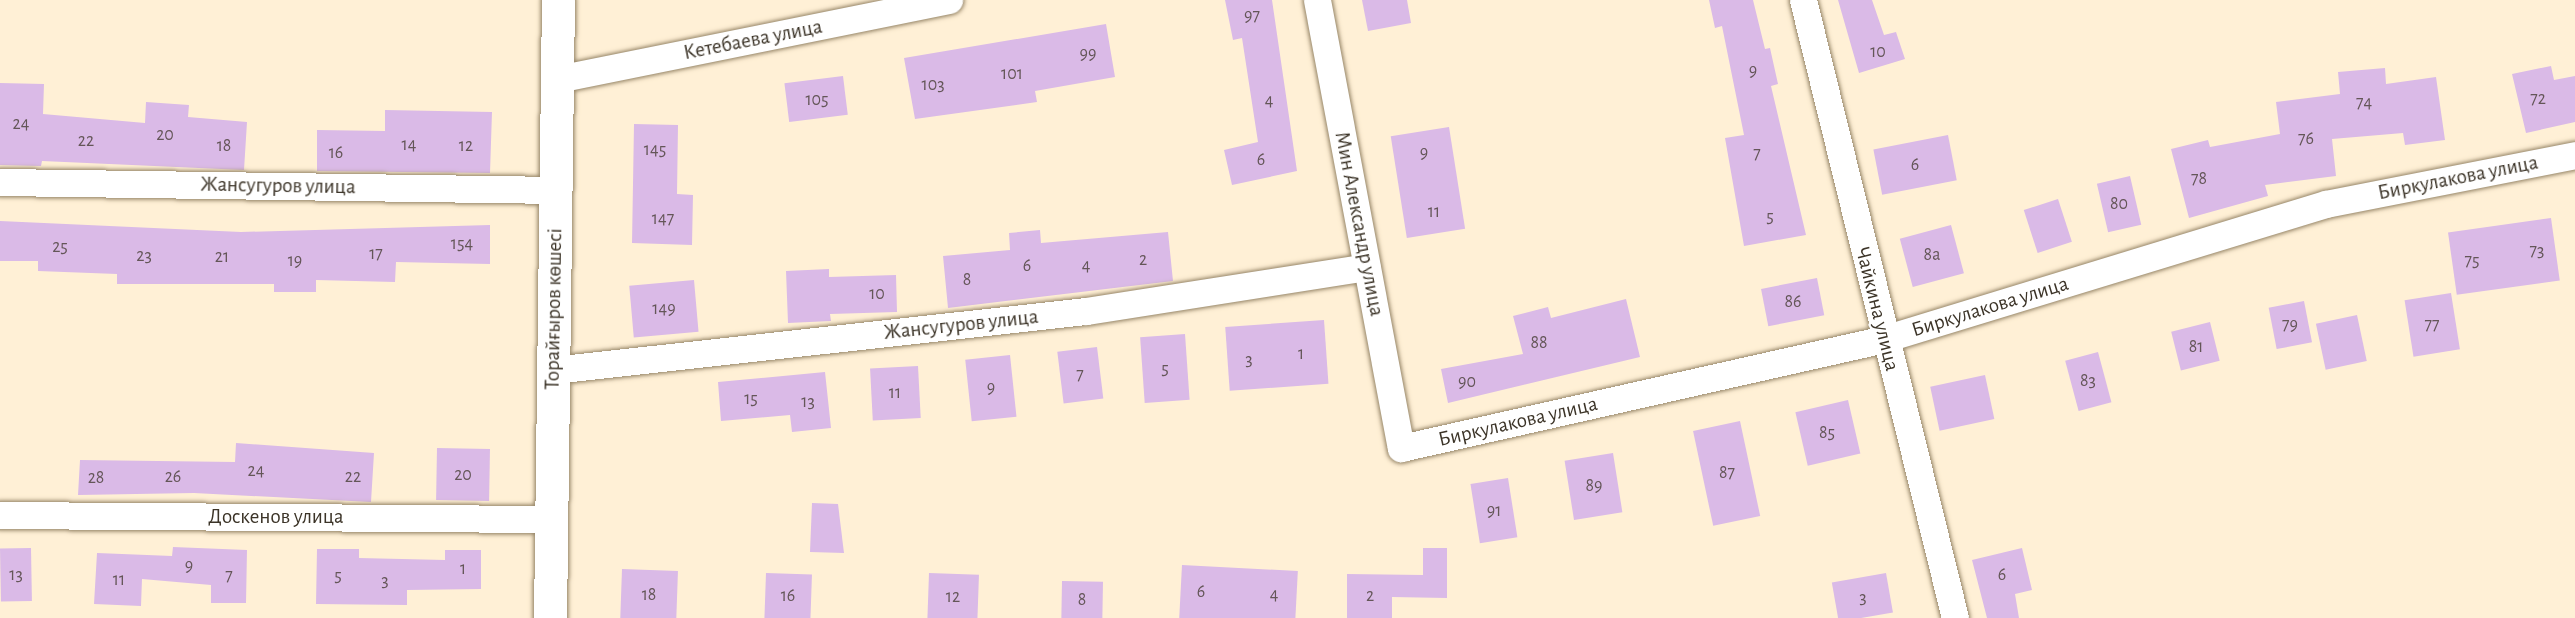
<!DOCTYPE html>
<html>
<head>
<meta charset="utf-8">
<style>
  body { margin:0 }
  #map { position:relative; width:2575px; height:618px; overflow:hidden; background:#fff0d6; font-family:"Alegreya Sans",sans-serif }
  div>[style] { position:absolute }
  .building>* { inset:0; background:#dabae7; transform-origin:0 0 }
  .roads { filter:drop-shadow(0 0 2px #978668) drop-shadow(0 0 2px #978668) }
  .minor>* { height:27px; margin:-13.5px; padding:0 13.5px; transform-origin:13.5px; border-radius:13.5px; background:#fff }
  .tertiary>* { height:33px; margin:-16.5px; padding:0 16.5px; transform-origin:16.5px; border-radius:16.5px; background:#fff }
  span { translate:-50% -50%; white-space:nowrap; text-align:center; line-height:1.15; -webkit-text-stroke:4.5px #fff; paint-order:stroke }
  .number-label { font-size:18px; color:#645658 }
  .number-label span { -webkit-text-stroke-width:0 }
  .street-label { font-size:21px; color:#3c3428 }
</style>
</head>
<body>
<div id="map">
  <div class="building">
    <i style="clip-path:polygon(1225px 0,1272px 0,1297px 171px,1232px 185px,1224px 150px,1258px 142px,1242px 38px,1233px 40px)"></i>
    <i style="clip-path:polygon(1362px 0,1407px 0,1411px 23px,1368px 31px)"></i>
    <i style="clip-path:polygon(1709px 0,1753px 0,1765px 49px,1770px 48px,1778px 84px,1771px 86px,1806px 235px,1744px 246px,1725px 138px,1744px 135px,1722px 26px,1715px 28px)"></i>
    <i style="clip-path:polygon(1838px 0,1872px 0,1884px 35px,1896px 32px,1905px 59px,1859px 73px)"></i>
    <i style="clip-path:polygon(1106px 24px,1115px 77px,1035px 91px,1037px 102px,915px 119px,904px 58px)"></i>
    <i style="clip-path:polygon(2551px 66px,2554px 80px,2575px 76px,2575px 122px,2526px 133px,2512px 74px)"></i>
    <i style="clip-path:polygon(2385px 68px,2386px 84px,2436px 77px,2445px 140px,2405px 145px,2403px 133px,2332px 139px,2336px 176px,2265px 185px,2268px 196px,2189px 218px,2171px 149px,2208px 140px,2210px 147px,2280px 134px,2276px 102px,2340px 94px,2338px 72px)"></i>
    <i style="left:843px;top:76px;width:39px;height:59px;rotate:83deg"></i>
    <i style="clip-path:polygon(0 83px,44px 84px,43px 114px,145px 123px,146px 102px,189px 105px,188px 117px,247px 122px,244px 170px,42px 161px,41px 166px,0 165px)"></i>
    <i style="clip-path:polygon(385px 110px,492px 112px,490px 173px,317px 171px,317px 130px,385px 131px)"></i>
    <i style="clip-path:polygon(634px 124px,678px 125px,677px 194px,693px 195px,692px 245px,632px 243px)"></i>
    <i style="left:1449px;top:127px;width:103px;height:59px;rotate:81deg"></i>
    <i style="left:1948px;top:135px;width:46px;height:76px;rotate:79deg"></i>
    <i style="left:2130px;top:176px;width:50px;height:34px;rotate:77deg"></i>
    <i style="left:2058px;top:199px;width:45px;height:36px;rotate:72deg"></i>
    <i style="left:2551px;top:218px;width:63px;height:104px;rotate:82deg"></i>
    <i style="clip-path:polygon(0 221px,241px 232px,490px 225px,490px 264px,396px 262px,395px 282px,316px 280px,316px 292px,274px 292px,274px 284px,117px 284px,117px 274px,38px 271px,38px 261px,0 261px)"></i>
    <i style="left:1951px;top:225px;width:50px;height:53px;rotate:75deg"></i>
    <i style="clip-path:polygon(1040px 230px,1041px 243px,1168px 232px,1173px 281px,948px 308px,943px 256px,1010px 250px,1009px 233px)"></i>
    <i style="clip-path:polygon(829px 269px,829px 277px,896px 275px,897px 312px,830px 314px,831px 321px,788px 323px,786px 271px)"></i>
    <i style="left:1817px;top:278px;width:38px;height:57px;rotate:79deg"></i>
    <i style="left:694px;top:280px;width:52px;height:65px;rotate:85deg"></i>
    <i style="left:2451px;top:293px;width:57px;height:47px;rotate:81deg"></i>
    <i style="clip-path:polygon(1626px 299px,1640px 357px,1448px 403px,1441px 369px,1523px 354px,1513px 316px,1548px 307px,1551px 318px)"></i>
    <i style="left:2304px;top:301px;width:42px;height:36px;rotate:79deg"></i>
    <i style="left:2357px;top:315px;width:47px;height:42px;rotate:78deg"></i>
    <i style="left:1324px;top:320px;width:64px;height:99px;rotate:86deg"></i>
    <i style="left:2210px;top:322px;width:40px;height:40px;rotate:76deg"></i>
    <i style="left:1185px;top:334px;width:66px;height:45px;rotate:86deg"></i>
    <i style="left:1097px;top:347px;width:52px;height:40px;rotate:83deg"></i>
    <i style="left:2098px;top:352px;width:52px;height:34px;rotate:75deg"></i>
    <i style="left:1010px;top:355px;width:62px;height:45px;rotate:84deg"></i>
    <i style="left:918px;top:366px;width:52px;height:48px;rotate:87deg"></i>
    <i style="clip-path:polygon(825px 372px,831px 428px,792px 432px,790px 415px,721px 421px,718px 382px)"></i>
    <i style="left:1985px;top:375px;width:45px;height:56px;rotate:78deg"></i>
    <i style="left:1848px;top:400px;width:55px;height:54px;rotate:77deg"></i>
    <i style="left:1740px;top:421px;width:97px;height:48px;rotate:78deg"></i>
    <i style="clip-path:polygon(236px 443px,374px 453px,371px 502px,194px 493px,78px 495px,80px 460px,235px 462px)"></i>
    <i style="left:437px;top:448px;width:53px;height:52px;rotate:1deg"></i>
    <i style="left:1613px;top:453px;width:60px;height:49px;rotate:81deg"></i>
    <i style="left:1508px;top:478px;width:60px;height:38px;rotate:81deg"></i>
    <i style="clip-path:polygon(812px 503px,838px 504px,844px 553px,810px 552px)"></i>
    <i style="clip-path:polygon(173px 547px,247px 550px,246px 603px,211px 603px,211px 585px,142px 579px,141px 606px,94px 604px,97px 553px,172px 556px)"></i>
    <i style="left:31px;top:548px;width:53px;height:31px;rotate:89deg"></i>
    <i style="clip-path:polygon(1423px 548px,1447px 548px,1447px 598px,1392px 597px,1392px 618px,1347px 618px,1347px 574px,1423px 575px)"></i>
    <i style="clip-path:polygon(2022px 548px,2032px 590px,2015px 594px,2019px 618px,1987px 618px,1972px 560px)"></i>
    <i style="clip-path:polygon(317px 549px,359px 549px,359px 558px,445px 560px,445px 550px,481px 550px,481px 589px,407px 590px,407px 605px,316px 604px)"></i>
    <i style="left:1182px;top:565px;width:116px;height:53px;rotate:3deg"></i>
    <i style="left:622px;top:569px;width:56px;height:49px;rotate:2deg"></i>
    <i style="left:766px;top:573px;width:46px;height:45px;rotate:2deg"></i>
    <i style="left:929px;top:573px;width:50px;height:45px;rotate:2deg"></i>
    <i style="left:1886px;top:573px;width:40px;height:55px;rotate:80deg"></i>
    <i style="left:1062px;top:581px;width:41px;height:37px;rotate:1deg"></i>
  </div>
  <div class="roads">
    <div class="minor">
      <i style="left:1317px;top:0;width:456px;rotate:79.4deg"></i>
      <i style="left:1401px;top:448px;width:495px;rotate:-12.7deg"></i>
      <i style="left:1884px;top:339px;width:462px;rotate:-17deg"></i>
      <i style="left:2326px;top:204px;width:254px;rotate:-11.1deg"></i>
      <i style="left:1803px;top:0;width:636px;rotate:76.18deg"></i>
      <i style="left:557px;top:79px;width:400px;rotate:-11.4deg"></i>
      <i style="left:0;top:182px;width:556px;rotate:0.82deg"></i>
      <i style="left:553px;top:370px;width:536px;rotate:-6.32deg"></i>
      <i style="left:1086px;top:311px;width:284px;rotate:-8.9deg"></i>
      <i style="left:0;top:515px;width:552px;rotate:0.42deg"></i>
    </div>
    <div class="tertiary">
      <i style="left:550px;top:618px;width:618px;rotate:-89.26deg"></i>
    </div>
  </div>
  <div class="number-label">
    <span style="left:1252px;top:16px">97</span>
    <span style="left:1878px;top:52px">10</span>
    <span style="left:1088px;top:54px">99</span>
    <span style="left:1753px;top:71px">9</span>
    <span style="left:1012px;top:74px">101</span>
    <span style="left:933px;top:85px">103</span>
    <span style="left:2538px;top:99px">72</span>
    <span style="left:817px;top:100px">105</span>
    <span style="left:1269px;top:101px">4</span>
    <span style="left:2364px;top:103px">74</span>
    <span style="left:21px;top:124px">24</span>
    <span style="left:165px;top:135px">20</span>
    <span style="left:2306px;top:139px">76</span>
    <span style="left:86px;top:141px">22</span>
    <span style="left:409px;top:145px">14</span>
    <span style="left:224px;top:146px">18</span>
    <span style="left:466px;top:146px">12</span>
    <span style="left:655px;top:150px">145</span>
    <span style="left:336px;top:153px">16</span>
    <span style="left:1424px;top:153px">9</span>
    <span style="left:1757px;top:154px">7</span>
    <span style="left:1261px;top:160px">6</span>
    <span style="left:1915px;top:165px">6</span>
    <span style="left:2199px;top:179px">78</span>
    <span style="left:2119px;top:204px">80</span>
    <span style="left:1434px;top:212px">11</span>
    <span style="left:1770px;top:217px">5</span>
    <span style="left:663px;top:219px">147</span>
    <span style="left:462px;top:244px">154</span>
    <span style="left:60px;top:247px">25</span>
    <span style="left:2537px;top:251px">73</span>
    <span style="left:376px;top:254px">17</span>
    <span style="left:1932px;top:255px">8а</span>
    <span style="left:144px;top:256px">23</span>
    <span style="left:222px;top:257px">21</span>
    <span style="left:1143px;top:260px">2</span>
    <span style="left:295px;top:261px">19</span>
    <span style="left:2472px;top:261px">75</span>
    <span style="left:1027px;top:266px">6</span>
    <span style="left:1086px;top:266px">4</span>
    <span style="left:967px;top:280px">8</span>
    <span style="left:877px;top:294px">10</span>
    <span style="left:1793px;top:302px">86</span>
    <span style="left:664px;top:309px">149</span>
    <span style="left:2290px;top:325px">79</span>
    <span style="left:2432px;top:325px">77</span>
    <span style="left:1539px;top:343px">88</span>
    <span style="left:2196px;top:347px">81</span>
    <span style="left:1301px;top:354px">1</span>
    <span style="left:1249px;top:360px">3</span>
    <span style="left:1165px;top:369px">5</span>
    <span style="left:1080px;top:375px">7</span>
    <span style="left:2088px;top:381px">83</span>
    <span style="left:1467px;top:382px">90</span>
    <span style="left:991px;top:388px">9</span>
    <span style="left:895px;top:393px">11</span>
    <span style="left:751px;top:399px">15</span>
    <span style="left:808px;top:402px">13</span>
    <span style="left:1827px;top:433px">85</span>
    <span style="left:256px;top:471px">24</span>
    <span style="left:1727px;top:473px">87</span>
    <span style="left:463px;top:475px">20</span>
    <span style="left:173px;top:477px">26</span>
    <span style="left:353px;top:477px">22</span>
    <span style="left:96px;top:478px">28</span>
    <span style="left:1594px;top:486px">89</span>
    <span style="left:1494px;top:511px">91</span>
    <span style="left:189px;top:566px">9</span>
    <span style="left:463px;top:569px">1</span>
    <span style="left:16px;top:575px">13</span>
    <span style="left:2002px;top:575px">6</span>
    <span style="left:229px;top:576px">7</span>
    <span style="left:338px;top:576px">5</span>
    <span style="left:119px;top:580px">11</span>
    <span style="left:385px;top:581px">3</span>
    <span style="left:1201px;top:592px">6</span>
    <span style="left:649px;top:595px">18</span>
    <span style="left:1274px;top:595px">4</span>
    <span style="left:788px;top:596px">16</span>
    <span style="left:1370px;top:596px">2</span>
    <span style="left:953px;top:597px">12</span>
    <span style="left:1863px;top:598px">3</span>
    <span style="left:1082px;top:600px">8</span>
  </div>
  <div class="street-label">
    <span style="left:753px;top:40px;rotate:-11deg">Кетебаева улица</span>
    <span style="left:2458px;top:178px;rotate:-11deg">Биркулакова улица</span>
    <span style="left:278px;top:186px;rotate:1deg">Жансугуров улица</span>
    <span style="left:1359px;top:224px;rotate:79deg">Мин Александр улица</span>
    <span style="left:1990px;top:307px;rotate:-17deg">Биркулакова улица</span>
    <span style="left:554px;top:309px;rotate:-89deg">Торайғыров көшесі</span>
    <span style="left:1877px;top:309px;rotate:76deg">Чайкина улица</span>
    <span style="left:961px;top:325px;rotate:-6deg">Жансугуров улица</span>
    <span style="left:1518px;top:422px;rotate:-13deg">Биркулакова улица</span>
    <span style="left:276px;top:517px">Доскенов улица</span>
  </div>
</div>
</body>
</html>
